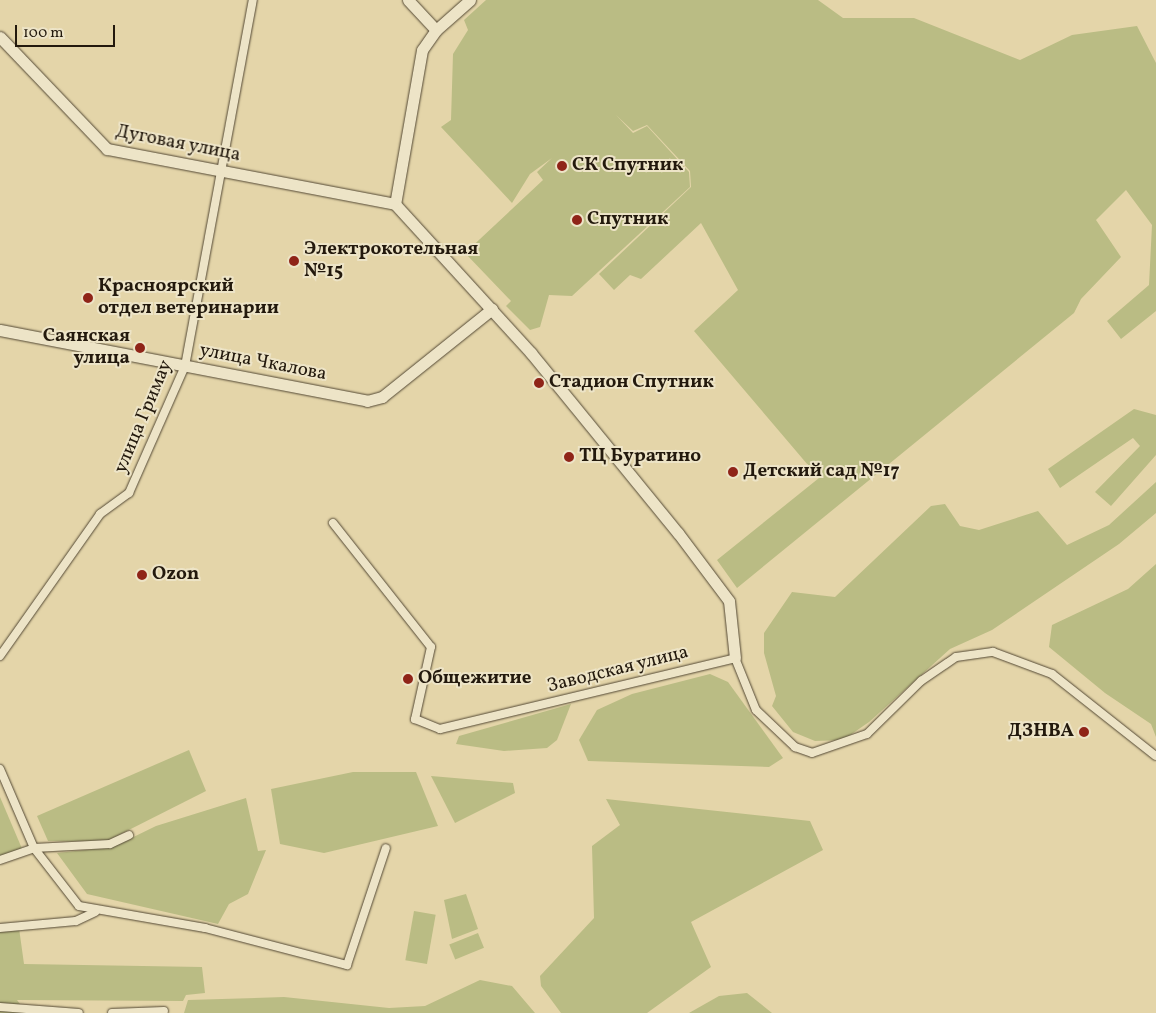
<!DOCTYPE html>
<html>
<head>
<meta charset="utf-8">
<style>
  body { margin:0 }
  #map { position:relative; width:1156px; height:1013px; overflow:hidden; background:#e4d5a9; font-family:Vollkorn,serif }
  div>[style] { position:absolute }
  .green>* { inset:0; background:#babc84; transform-origin:0 0 }
  .roads { filter:drop-shadow(0 0 1px #534834) drop-shadow(0 0 1px #534834) }
  .street>* { height:8px; margin:-4px; padding:0 4px; transform-origin:4px; border-radius:4px; background:#ede4c7 }
  .secondary>* { height:11px; margin:-5.5px; padding:0 5.5px; transform-origin:5.5px; border-radius:5.5px; background:#ede4c7 }
  .dots>* { width:14px; height:14px; translate:-50% -50%; box-sizing:border-box; border:2px solid #ede4c7; border-radius:50% }
  span { translate:-50% -50%; white-space:nowrap; text-align:center; line-height:1.15; -webkit-text-stroke:4px #ede4c7; paint-order:stroke }
  .street-label { font-size:19px; color:#23190d }
  .poi-label { font-size:19px; color:#23190d; font-weight:700 }
  .left { translate:0 -50%; text-align:left }
  .right { translate:-100% -50%; text-align:right }
  .scale { position:absolute; left:15px; top:25px; width:100px; height:22px; box-sizing:border-box; border:2px solid #23190d; border-top:0; padding-left:6px; font-size:15px; line-height:18px; white-space:nowrap; color:#23190d; -webkit-text-stroke:4px #ede4c7; paint-order:stroke }
</style>
</head>
<body>
<div id="map">
  <div class="green">
    <i style="clip-path:polygon(486px 0,818px 0,843px 18px,914px 18px,1020px 60px,1072px 35px,1137px 26px,1156px 63px,1156px 311px,1121px 339px,1107px 321px,1149px 285px,1152px 225px,1126px 190px,1096px 220px,1121px 257px,1081px 299px,1074px 313px,737px 588px,717px 560px,819px 478px,694px 331px,738px 290px,701px 223px,641px 279px,630px 275px,614px 290px,599px 274px,691px 187px,690px 171px,647px 125px,633px 131px,616px 115px,633px 133px,647px 126px,689px 172px,690px 187px,572px 296px,549px 295px,540px 327px,530px 330px,506px 306px,511px 301px,465px 253px,543px 180px,537px 172px,552px 158px,530px 174px,512px 203px,441px 127px,451px 120px,453px 54px,468px 30px,464px 20px)"></i>
    <i style="clip-path:polygon(1134px 409px,1156px 415px,1156px 455px,1111px 506px,1095px 492px,1140px 446px,1133px 438px,1060px 488px,1048px 469px)"></i>
    <i style="clip-path:polygon(1156px 482px,1156px 513px,1119px 544px,992px 630px,950px 649px,869px 722px,843px 740px,815px 741px,793px 732px,772px 706px,776px 696px,764px 653px,764px 633px,792px 592px,835px 597px,931px 506px,945px 504px,960px 526px,979px 530px,1038px 511px,1067px 545px,1109px 525px)"></i>
    <i style="clip-path:polygon(1156px 564px,1156px 737px,1151px 724px,1105px 693px,1049px 647px,1052px 625px,1128px 589px)"></i>
    <i style="clip-path:polygon(710px 674px,728px 682px,783px 758px,769px 767px,588px 761px,579px 740px,597px 710px,632px 694px)"></i>
    <i style="clip-path:polygon(571px 704px,557px 740px,547px 748px,504px 751px,456px 744px,459px 736px)"></i>
    <i style="clip-path:polygon(189px 750px,206px 791px,105px 842px,48px 841px,37px 816px)"></i>
    <i style="clip-path:polygon(353px 772px,416px 772px,438px 826px,324px 853px,280px 844px,271px 789px)"></i>
    <i style="clip-path:polygon(431px 776px,513px 783px,515px 793px,455px 823px)"></i>
    <i style="clip-path:polygon(0 797px,23px 851px,0 858px)"></i>
    <i style="clip-path:polygon(246px 798px,258px 851px,266px 850px,248px 894px,229px 904px,218px 924px,87px 894px,57px 853px,113px 847px,156px 826px)"></i>
    <i style="clip-path:polygon(606px 799px,810px 821px,823px 850px,691px 922px,711px 967px,647px 1013px,561px 1013px,541px 986px,540px 976px,594px 918px,592px 846px,620px 825px)"></i>
    <i style="clip-path:polygon(466px 894px,478px 929px,452px 939px,444px 900px)"></i>
    <i style="left:414px;top:911px;width:22px;height:50px;rotate:10deg"></i>
    <i style="clip-path:polygon(19px 928px,24px 964px,202px 967px,205px 993px,186px 995px,183px 1001px,17px 1000px,27px 1013px,0 1013px,0 930px)"></i>
    <i style="left:478px;top:933px;width:16px;height:31px;rotate:68deg"></i>
    <i style="clip-path:polygon(480px 980px,512px 986px,535px 1013px,184px 1013px,188px 1000px,284px 997px,389px 1008px,425px 1006px)"></i>
    <i style="clip-path:polygon(747px 993px,772px 1013px,689px 1013px,719px 996px)"></i>
  </div>
  <div class="roads">
    <div class="street">
      <i style="left:333px;top:523px;width:158px;rotate:51.7deg"></i>
      <i style="left:431px;top:647px;width:74px;rotate:102.5deg"></i>
      <i style="left:415px;top:719px;width:27px;rotate:22deg"></i>
      <i style="left:440px;top:729px;width:303px;rotate:-13.5deg"></i>
      <i style="left:735px;top:658px;width:56px;rotate:68deg"></i>
      <i style="left:756px;top:710px;width:54px;rotate:43.5deg"></i>
      <i style="left:795px;top:747px;width:18px;rotate:19deg"></i>
      <i style="left:812px;top:753px;width:58px;rotate:-19.1deg"></i>
      <i style="left:867px;top:734px;width:76px;rotate:-44.5deg"></i>
      <i style="left:921px;top:681px;width:42px;rotate:-34.4deg"></i>
      <i style="left:956px;top:657px;width:37px;rotate:-8deg"></i>
      <i style="left:993px;top:652px;width:63px;rotate:20.4deg"></i>
      <i style="left:1052px;top:674px;width:132px;rotate:38.3deg"></i>
      <i style="left:0;top:656px;width:174px;rotate:-54.8deg"></i>
      <i style="left:100px;top:514px;width:36px;rotate:-36deg"></i>
      <i style="left:129px;top:493px;width:139px;rotate:-66.2deg"></i>
      <i style="left:185px;top:366px;width:372px;rotate:-79.5deg"></i>
      <i style="left:0;top:769px;width:86px;rotate:66.7deg"></i>
      <i style="left:34px;top:848px;width:73px;rotate:52.2deg"></i>
      <i style="left:79px;top:906px;width:128px;rotate:9.9deg"></i>
      <i style="left:205px;top:928px;width:147px;rotate:14.6deg"></i>
      <i style="left:347px;top:965px;width:123px;rotate:-71.6deg"></i>
      <i style="left:0;top:860px;width:36px;rotate:-19deg"></i>
      <i style="left:34px;top:848px;width:76px;rotate:-3deg"></i>
      <i style="left:110px;top:844px;width:21px;rotate:-25deg"></i>
      <i style="left:0;top:928px;width:76px;rotate:-5.3deg"></i>
      <i style="left:76px;top:921px;width:21px;rotate:-25deg"></i>
      <i style="left:0;top:1007px;width:79px;rotate:4.3deg"></i>
      <i style="left:112px;top:1013px;width:52px;rotate:-2.2deg"></i>
    </div>
    <div class="secondary">
      <i style="left:408px;top:0;width:41px;rotate:47deg"></i>
      <i style="left:470px;top:0;width:45px;rotate:138.6deg"></i>
      <i style="left:436px;top:30px;width:24px;rotate:125deg"></i>
      <i style="left:422px;top:50px;width:156px;rotate:99.9deg"></i>
      <i style="left:395px;top:204px;width:202px;rotate:47.6deg"></i>
      <i style="left:531px;top:353px;width:232px;rotate:50.8deg"></i>
      <i style="left:678px;top:533px;width:85px;rotate:53.1deg"></i>
      <i style="left:729px;top:601px;width:57px;rotate:84deg"></i>
      <i style="left:0;top:37px;width:155px;rotate:46.3deg"></i>
      <i style="left:107px;top:149px;width:293px;rotate:10.8deg"></i>
      <i style="left:0;top:330px;width:374px;rotate:10.9deg"></i>
      <i style="left:367px;top:401px;width:16px;rotate:-15deg"></i>
      <i style="left:382px;top:397px;width:141px;rotate:-38.7deg"></i>
    </div>
  </div>
  <div class="dots">
    <i style="left:562px;top:166px;background:#8f2418"></i>
    <i style="left:577px;top:220px;background:#8f2418"></i>
    <i style="left:294px;top:261px;background:#8f2418"></i>
    <i style="left:88px;top:298px;background:#8f2418"></i>
    <i style="left:140px;top:348px;background:#8f2418"></i>
    <i style="left:539px;top:383px;background:#8f2418"></i>
    <i style="left:569px;top:457px;background:#8f2418"></i>
    <i style="left:733px;top:472px;background:#8f2418"></i>
    <i style="left:142px;top:575px;background:#8f2418"></i>
    <i style="left:408px;top:679px;background:#8f2418"></i>
    <i style="left:1084px;top:732px;background:#8f2418"></i>
  </div>
  <div class="street-label">
    <span style="left:178px;top:144px;rotate:11deg">Дуговая улица</span>
    <span style="left:263px;top:363px;rotate:11deg">улица Чкалова</span>
    <span style="left:144px;top:417px;rotate:-67deg">улица Гримау</span>
    <span style="left:618px;top:670px;rotate:-14deg">Заводская улица</span>
  </div>
  <div class="poi-label">
    <span class="left" style="left:572px;top:166px">СК Спутник</span>
    <span class="left" style="left:587px;top:220px">Спутник</span>
    <span class="left" style="left:304px;top:261px">Электрокотельная<br>№15</span>
    <span class="left" style="left:98px;top:298px">Красноярский<br>отдел ветеринарии</span>
    <span class="right" style="left:130px;top:348px">Саянская<br>улица</span>
    <span class="left" style="left:549px;top:383px">Стадион Спутник</span>
    <span class="left" style="left:579px;top:457px">ТЦ Буратино</span>
    <span class="left" style="left:743px;top:472px">Детский сад №17</span>
    <span class="left" style="left:152px;top:575px">Ozon</span>
    <span class="left" style="left:418px;top:679px">Общежитие</span>
    <span class="right" style="left:1074px;top:732px">ДЗНВА</span>
  </div>
  <div class="scale">100 m</div>
</div>
</body>
</html>
